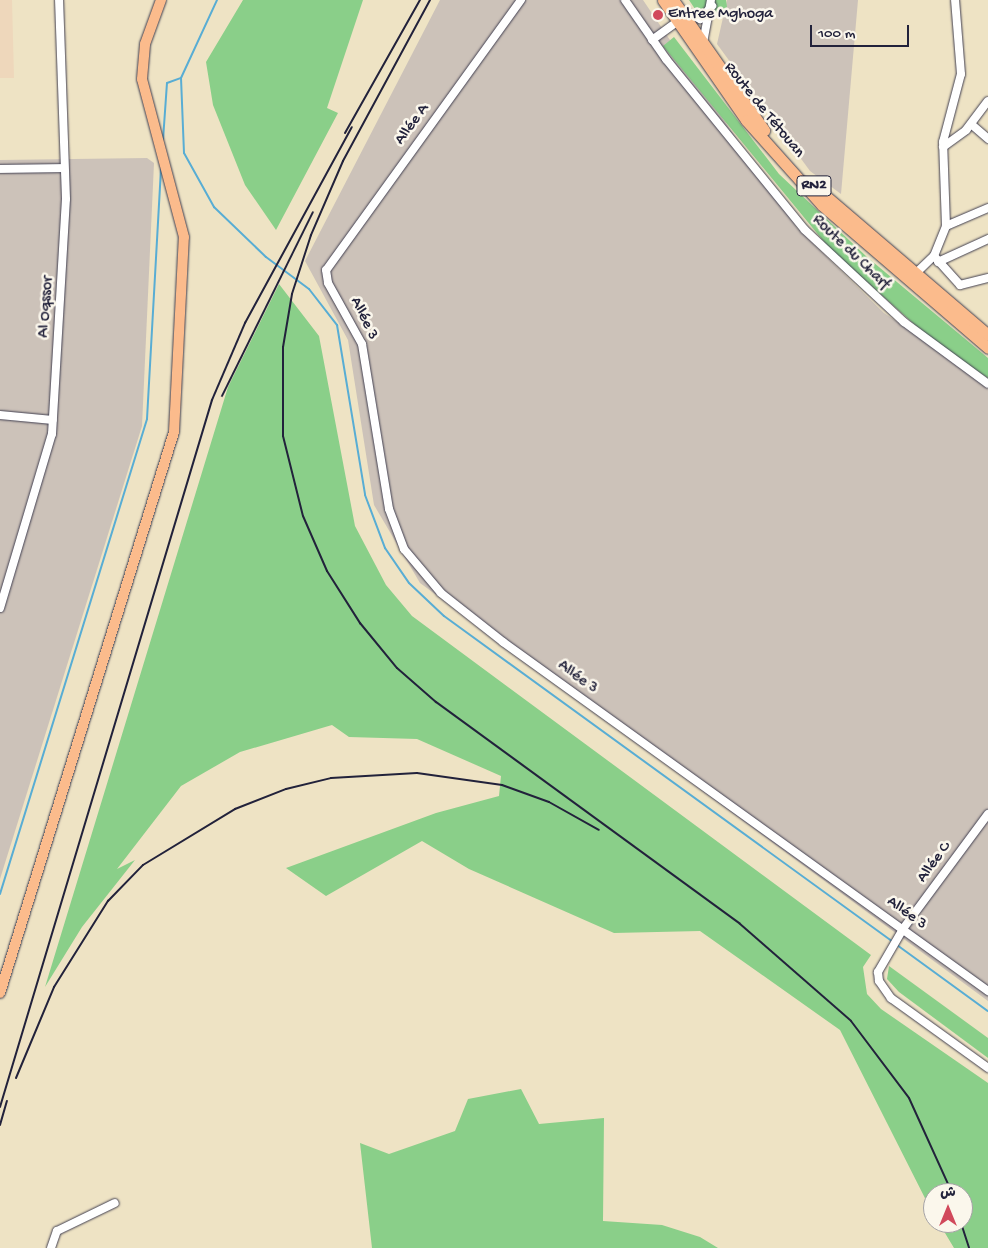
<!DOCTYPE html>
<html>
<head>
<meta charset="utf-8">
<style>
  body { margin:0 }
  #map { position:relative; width:988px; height:1248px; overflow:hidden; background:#eee3c4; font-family:"Gochi Hand","Playpen Sans Arabic",sans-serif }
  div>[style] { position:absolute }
  .built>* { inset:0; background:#eed7bb }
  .industrial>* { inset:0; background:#ccc2b9 }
  .green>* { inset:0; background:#8acf89 }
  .stream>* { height:2px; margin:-1px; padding:0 1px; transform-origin:1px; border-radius:1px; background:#58add4 }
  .roads { filter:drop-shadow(0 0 1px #413f50) drop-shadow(0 0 1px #413f50) }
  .minor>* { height:8px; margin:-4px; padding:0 4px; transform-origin:4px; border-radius:4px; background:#fff }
  .major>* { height:10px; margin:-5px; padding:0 5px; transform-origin:5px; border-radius:5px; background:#fbbb8c }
  .highway>* { height:11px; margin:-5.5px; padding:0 5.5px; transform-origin:5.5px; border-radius:5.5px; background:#fbbb8c }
  .rail>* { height:2px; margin:-1px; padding:0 1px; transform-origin:1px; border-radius:1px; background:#22223b }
  .dots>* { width:14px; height:14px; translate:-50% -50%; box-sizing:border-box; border:2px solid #fbf7ec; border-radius:50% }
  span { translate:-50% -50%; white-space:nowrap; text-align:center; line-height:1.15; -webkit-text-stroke:5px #fbf7ec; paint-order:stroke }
  .shield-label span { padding:1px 4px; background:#fbf7ec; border:1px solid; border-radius:4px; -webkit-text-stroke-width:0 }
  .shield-label { font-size:15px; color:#22223b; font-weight:700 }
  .poi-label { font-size:16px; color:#22223b }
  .left { translate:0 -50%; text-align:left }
  .street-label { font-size:16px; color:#22223b }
  .north { position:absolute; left:923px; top:1183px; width:50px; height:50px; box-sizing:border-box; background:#fbf7ec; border:1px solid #a4a2a5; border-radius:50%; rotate:0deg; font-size:14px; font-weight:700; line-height:20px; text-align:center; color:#22223b }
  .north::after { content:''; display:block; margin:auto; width:18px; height:22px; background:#d1495b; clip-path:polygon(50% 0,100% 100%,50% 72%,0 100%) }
  .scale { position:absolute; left:810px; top:25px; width:99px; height:22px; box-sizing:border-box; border:2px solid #22223b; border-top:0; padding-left:6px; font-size:15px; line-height:18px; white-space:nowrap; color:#22223b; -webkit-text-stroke:4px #fbf7ec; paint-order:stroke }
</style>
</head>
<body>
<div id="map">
  <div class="built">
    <i style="clip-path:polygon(0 0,12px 0,14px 78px,0 78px)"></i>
  </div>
  <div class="industrial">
    <i style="clip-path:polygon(440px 0,643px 0,797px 228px,884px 313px,988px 384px,988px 1001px,420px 583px,374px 505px,348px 340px,305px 261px)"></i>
    <i style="clip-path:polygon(727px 0,858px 0,841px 194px,810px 171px,717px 44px)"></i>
    <i style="clip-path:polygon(147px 158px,154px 163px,142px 426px,0 879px,0 160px)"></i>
  </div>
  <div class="green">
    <i style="clip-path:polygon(243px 0,363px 0,327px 108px,338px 113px,276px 230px,245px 185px,213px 105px,206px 62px)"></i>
    <i style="clip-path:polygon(689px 0,726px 0,727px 7px,720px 13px,697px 12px)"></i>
    <i style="clip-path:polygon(674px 37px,779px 174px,867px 257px,988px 358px,988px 378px,942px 349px,830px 249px,663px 46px)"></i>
    <i style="clip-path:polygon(279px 284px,319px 336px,355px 526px,386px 585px,412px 616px,871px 955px,863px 967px,867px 994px,881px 1009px,988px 1083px,988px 1248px,954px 1248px,939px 1223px,963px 1223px,963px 1193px,933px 1193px,933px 1214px,840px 1030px,700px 931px,614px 933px,469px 869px,422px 841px,326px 896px,286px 868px,436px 813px,499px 796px,501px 776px,417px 739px,349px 737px,332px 725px,240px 752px,181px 786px,117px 869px,135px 860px,82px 927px,45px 987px,228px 387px)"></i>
    <i style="clip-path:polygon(889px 966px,988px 1038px,988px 1058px,899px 992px,887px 979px)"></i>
    <i style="clip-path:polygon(521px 1089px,539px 1124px,604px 1118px,603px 1221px,662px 1225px,700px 1237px,718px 1248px,372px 1248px,360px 1143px,389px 1154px,455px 1131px,468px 1099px)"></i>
  </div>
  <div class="stream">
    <i style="left:181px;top:78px;width:75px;rotate:87.7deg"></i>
    <i style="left:184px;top:153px;width:62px;rotate:60.9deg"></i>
    <i style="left:214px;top:207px;width:72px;rotate:43.9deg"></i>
    <i style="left:266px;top:257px;width:54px;rotate:36.7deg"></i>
    <i style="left:309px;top:289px;width:46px;rotate:52.1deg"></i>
    <i style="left:337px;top:325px;width:172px;rotate:80.6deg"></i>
    <i style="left:365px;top:495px;width:57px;rotate:69.3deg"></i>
    <i style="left:385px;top:548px;width:42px;rotate:55.6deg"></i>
    <i style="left:409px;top:583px;width:48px;rotate:43.3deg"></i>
    <i style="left:444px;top:616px;width:555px;rotate:35.98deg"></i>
    <i style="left:163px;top:140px;width:57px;rotate:-86deg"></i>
    <i style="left:167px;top:83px;width:15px;rotate:-20deg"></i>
    <i style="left:181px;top:78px;width:86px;rotate:-65.2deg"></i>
    <i style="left:0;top:894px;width:497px;rotate:-72.8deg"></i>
    <i style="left:147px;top:419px;width:252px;rotate:-86.8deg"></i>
    <i style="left:897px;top:945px;width:112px;rotate:36deg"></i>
  </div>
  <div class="roads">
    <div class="minor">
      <i style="left:521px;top:0;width:333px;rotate:125.8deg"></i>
      <i style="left:326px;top:270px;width:13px;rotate:81deg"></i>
      <i style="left:328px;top:283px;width:70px;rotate:60.9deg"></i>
      <i style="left:362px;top:344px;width:167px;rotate:80.7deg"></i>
      <i style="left:389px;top:509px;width:43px;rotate:69.4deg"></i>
      <i style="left:404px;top:549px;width:57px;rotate:49.9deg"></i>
      <i style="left:441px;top:593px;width:79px;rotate:38.3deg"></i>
      <i style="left:503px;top:642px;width:598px;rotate:35.74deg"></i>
      <i style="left:625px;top:0;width:72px;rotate:55.2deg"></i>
      <i style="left:666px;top:59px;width:220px;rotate:50.9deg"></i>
      <i style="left:805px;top:230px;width:135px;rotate:42.9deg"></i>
      <i style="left:904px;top:322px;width:104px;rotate:36.4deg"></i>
      <i style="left:685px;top:12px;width:17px;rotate:25deg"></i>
      <i style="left:700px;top:19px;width:18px;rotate:-47deg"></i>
      <i style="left:652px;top:40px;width:29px;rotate:-36deg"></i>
      <i style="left:703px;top:43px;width:44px;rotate:-79.5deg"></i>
      <i style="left:971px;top:124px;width:23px;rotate:41deg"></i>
      <i style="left:943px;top:147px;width:29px;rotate:-36deg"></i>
      <i style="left:966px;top:130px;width:36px;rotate:-53deg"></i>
      <i style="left:0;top:169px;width:64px;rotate:-0.9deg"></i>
      <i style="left:946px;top:226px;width:84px;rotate:-92deg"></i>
      <i style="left:943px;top:142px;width:70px;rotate:-75.2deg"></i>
      <i style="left:961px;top:74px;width:74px;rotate:-94.6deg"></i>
      <i style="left:934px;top:256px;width:32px;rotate:-68deg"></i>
      <i style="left:946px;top:226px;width:46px;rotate:-23.2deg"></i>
      <i style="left:938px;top:262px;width:55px;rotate:-24.7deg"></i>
      <i style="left:914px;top:275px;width:28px;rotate:-44deg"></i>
      <i style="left:934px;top:256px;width:39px;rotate:48deg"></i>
      <i style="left:960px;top:285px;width:29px;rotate:-14deg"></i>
      <i style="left:0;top:415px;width:53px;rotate:5.4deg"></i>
      <i style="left:0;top:608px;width:182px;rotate:-73.4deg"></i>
      <i style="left:52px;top:434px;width:235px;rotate:-86.6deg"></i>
      <i style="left:66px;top:199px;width:199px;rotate:-92deg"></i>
      <i style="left:988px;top:814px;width:143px;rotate:126.5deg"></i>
      <i style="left:903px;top:929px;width:50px;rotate:120.2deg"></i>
      <i style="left:878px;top:972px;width:9px;rotate:84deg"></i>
      <i style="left:879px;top:981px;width:21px;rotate:55deg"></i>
      <i style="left:891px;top:998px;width:120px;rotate:35.8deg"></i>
      <i style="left:51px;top:1248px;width:18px;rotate:-71deg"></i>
      <i style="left:57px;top:1231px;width:64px;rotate:-25.8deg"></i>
    </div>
    <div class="major">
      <i style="left:0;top:993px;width:587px;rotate:-72.77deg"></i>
      <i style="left:174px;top:432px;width:195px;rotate:-87.1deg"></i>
      <i style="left:184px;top:237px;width:163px;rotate:-104.9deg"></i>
      <i style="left:142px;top:79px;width:35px;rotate:-85deg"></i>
      <i style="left:145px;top:44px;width:47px;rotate:-70deg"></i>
    </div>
    <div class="highway">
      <i style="left:663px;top:0;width:146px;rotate:55.3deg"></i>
      <i style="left:746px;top:120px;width:114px;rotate:48.2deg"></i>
      <i style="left:822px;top:205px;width:219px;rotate:40.7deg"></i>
      <i style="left:673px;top:0;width:159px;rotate:55deg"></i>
      <i style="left:815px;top:187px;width:228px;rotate:40.5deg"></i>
    </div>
  </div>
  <div class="rail">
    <i style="left:430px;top:0;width:183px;rotate:118.4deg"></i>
    <i style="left:343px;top:161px;width:81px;rotate:113.4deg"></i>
    <i style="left:311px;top:235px;width:62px;rotate:107.9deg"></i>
    <i style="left:292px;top:294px;width:54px;rotate:99.6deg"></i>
    <i style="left:283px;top:347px;width:89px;rotate:90deg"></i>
    <i style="left:283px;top:436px;width:82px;rotate:76deg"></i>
    <i style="left:303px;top:516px;width:60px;rotate:66.4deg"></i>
    <i style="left:327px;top:571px;width:62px;rotate:57.6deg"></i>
    <i style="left:360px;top:623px;width:58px;rotate:50.6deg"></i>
    <i style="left:397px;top:668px;width:52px;rotate:41.1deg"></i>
    <i style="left:436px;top:702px;width:376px;rotate:36.1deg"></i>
    <i style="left:740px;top:924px;width:147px;rotate:41.1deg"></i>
    <i style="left:851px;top:1021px;width:96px;rotate:53deg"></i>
    <i style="left:909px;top:1098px;width:104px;rotate:65.6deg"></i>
    <i style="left:345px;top:133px;width:153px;rotate:-60.6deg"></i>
    <i style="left:222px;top:396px;width:205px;rotate:-63.7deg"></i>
    <i style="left:16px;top:1078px;width:99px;rotate:-67.3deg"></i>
    <i style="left:54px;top:987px;width:102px;rotate:-57.9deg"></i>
    <i style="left:108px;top:901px;width:50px;rotate:-45.8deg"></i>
    <i style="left:143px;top:865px;width:108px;rotate:-31.3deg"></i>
    <i style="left:235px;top:809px;width:55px;rotate:-21.4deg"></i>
    <i style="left:286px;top:789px;width:46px;rotate:-13.7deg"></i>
    <i style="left:331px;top:778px;width:86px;rotate:-3.3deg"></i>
    <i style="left:417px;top:773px;width:86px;rotate:8deg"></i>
    <i style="left:502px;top:785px;width:50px;rotate:19.9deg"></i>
    <i style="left:549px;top:802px;width:57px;rotate:29.2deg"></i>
    <i style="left:0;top:1107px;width:738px;rotate:-73.31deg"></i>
    <i style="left:212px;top:400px;width:84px;rotate:-66.8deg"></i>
    <i style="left:245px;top:323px;width:223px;rotate:-61.4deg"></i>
    <i style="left:0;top:1125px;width:25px;rotate:-74deg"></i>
    <i style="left:961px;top:1223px;width:26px;rotate:72deg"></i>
  </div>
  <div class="dots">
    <i style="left:658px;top:15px;background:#d1495b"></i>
  </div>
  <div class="shield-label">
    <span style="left:814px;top:186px">RN2</span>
  </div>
  <div class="poi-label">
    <span class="left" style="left:668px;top:15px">Entree Mghoga</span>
  </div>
  <div class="street-label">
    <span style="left:763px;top:111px;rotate:51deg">Route de Tétouan</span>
    <span style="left:413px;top:125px;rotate:-54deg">Allée A</span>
    <span style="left:850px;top:253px;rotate:44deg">Route du Charf</span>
    <span style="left:47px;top:307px;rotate:-86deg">Al Oqssor</span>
    <span style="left:363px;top:319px;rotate:64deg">Allée 3</span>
    <span style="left:577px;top:678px;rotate:36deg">Allée 3</span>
    <span style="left:935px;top:863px;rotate:-54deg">Allée C</span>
    <span style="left:906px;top:914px;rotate:36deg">Allée 3</span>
  </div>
  <div class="north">ش</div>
  <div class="scale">100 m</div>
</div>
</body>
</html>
